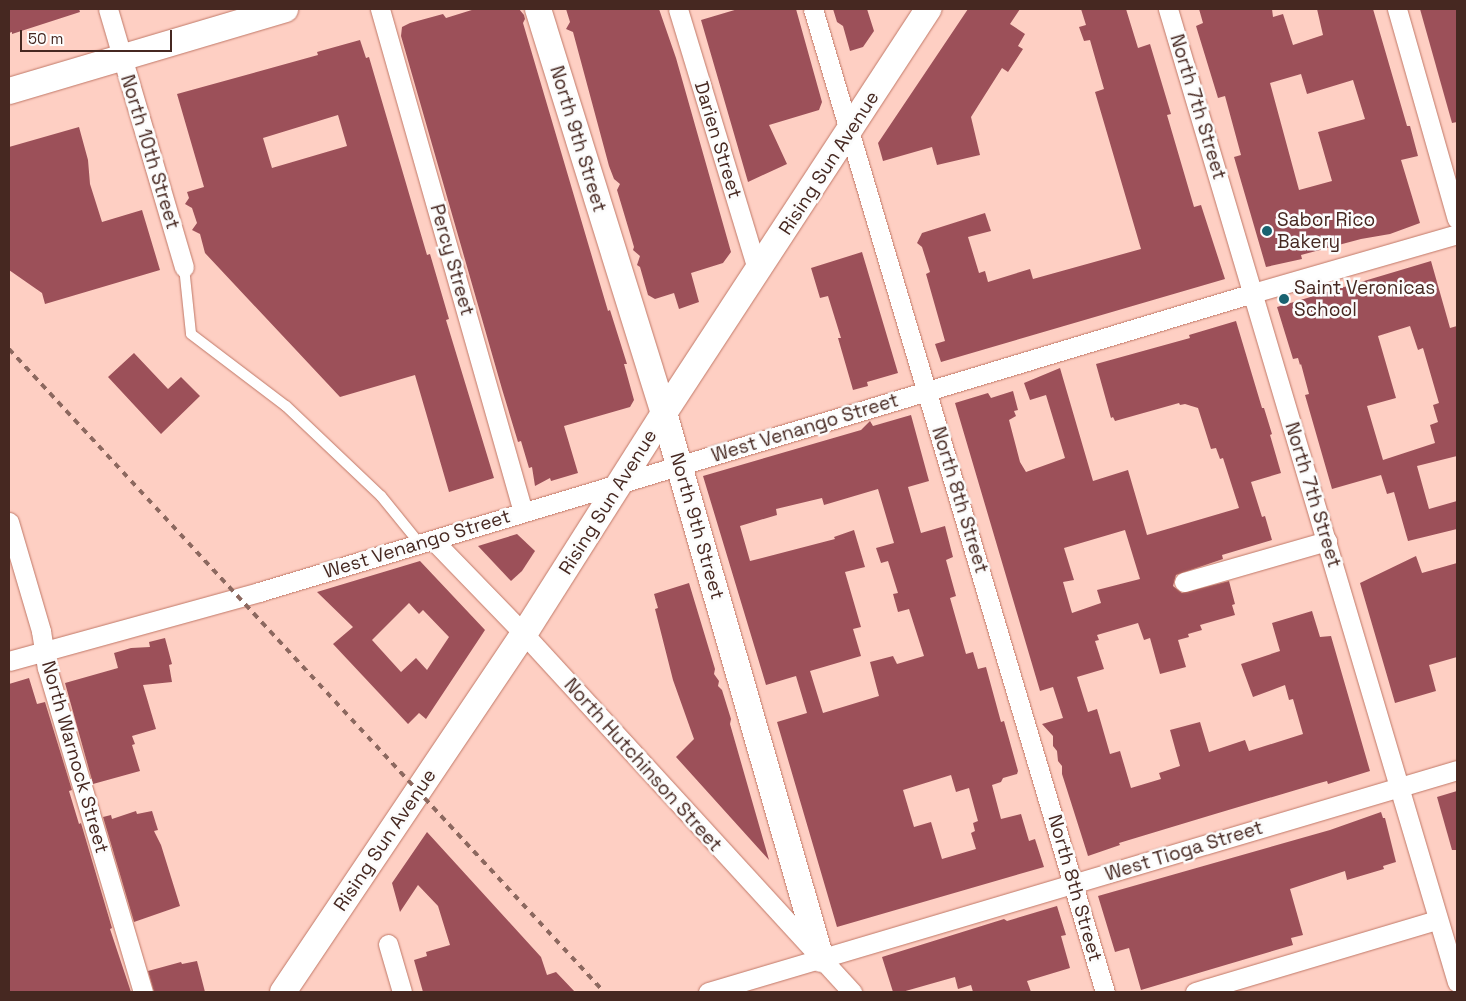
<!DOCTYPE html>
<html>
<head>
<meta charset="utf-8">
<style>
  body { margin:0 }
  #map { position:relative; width:1466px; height:1001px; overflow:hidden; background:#fecfc3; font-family:"Space Grotesk",sans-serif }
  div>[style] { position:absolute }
  .building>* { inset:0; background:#9c5059 }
  .roads { filter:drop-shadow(0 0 1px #c07867) drop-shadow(0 0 1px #c07867) }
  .lane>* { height:10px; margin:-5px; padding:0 5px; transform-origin:5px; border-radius:5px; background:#fff }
  .street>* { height:19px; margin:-9.5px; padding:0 9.5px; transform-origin:9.5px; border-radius:9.5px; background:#fff }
  .secondary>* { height:26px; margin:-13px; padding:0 13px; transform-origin:13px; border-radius:13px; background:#fff }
  .rail>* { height:4px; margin-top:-2px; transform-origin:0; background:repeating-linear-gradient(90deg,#8c685f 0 6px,transparent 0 12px) }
  .dots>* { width:14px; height:14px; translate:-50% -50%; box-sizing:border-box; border:2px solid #fcfcfc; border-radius:50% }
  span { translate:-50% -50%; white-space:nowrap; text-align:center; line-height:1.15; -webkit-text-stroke:5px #fcfcfc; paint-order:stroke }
  .street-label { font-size:19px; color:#462821 }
  .poi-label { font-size:19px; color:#462821 }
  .left { translate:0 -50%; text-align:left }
  .frame { position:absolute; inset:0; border:10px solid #462821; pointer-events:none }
  .scale { position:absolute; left:20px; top:30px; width:152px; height:22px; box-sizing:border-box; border:2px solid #462821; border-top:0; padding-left:6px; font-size:15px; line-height:18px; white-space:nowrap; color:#462821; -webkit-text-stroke:4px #fcfcfc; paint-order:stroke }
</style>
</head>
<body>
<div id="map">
  <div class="building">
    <i style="clip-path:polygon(9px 9px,79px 9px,80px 12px,12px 34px,12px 32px,9px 33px)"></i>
    <i style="clip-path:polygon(475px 9px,519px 9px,524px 15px,525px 19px,523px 23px,608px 311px,610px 310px,627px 364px,624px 364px,634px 400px,630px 407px,564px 426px,578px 473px,551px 481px,550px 478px,535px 486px,532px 467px,529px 468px,521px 441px,518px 442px,502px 389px,401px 36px,402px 27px,410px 23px,443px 14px,446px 18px)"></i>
    <i style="clip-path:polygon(566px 9px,659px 9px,676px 58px,731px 252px,723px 263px,691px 273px,699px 302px,679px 309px,674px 293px,655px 299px,648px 295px,640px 267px,637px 265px,640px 256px,633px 250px,634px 247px,617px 190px,620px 184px,614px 179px,609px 166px,573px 32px,566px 29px,570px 22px)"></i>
    <i style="clip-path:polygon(738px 9px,796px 9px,822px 102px,819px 110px,769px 125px,787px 164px,748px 182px,701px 20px)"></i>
    <i style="clip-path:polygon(833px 9px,867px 9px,874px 31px,863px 47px,850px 51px,843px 26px,837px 22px)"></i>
    <i style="clip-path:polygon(968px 9px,1020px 9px,1010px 24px,1025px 34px,1018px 46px,1023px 49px,1008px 72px,1002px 68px,971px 117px,980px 155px,937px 165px,932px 147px,883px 161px,878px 143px)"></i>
    <i style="clip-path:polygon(1081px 9px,1126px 9px,1138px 48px,1150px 44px,1171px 114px,1167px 115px,1194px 207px,1201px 205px,1225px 279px,941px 362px,935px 344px,945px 341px,926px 274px,930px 272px,922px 247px,917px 243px,922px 233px,985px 213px,991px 231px,968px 237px,979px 273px,985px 271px,988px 282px,1030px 269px,1033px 279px,1141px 249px,1095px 92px,1104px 89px,1090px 40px,1084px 41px,1079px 27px,1086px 25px)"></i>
    <i style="clip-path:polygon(evenodd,1199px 9px,1272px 9px,1273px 17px,1283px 14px,1293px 45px,1323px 35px,1317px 9px,1373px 9px,1407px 126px,1410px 126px,1418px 156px,1401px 160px,1420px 223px,1390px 234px,1361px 239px,1301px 255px,1302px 259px,1266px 267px,1234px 157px,1241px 155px,1225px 96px,1218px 98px,1196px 26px,1203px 23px,1199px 9px,1301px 74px,1307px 94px,1353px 80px,1365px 119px,1318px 132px,1332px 181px,1299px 190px,1270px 83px,1301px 74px)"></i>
    <i style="clip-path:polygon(1420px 9px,1457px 9px,1457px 122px,1452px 123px)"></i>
    <i style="clip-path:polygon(evenodd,360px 40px,366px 58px,369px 57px,427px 255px,430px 254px,449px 319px,446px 320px,494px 478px,449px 492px,415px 375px,340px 397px,205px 253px,200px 234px,192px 230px,197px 223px,192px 208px,185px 204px,189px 198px,187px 192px,204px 187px,177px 94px,318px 55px,317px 52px,360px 40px,338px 115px,347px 146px,272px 168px,263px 138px,338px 115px)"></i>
    <i style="clip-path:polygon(79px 127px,88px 160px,90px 184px,102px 222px,142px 210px,160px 270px,45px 304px,42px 293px,9px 270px,9px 147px)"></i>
    <i style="clip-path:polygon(862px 252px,898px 373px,867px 382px,868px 386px,853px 390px,838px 338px,841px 338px,828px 296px,820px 298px,811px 268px)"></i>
    <i style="clip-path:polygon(evenodd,1431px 261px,1450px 328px,1457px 326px,1457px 456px,1417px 466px,1429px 509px,1457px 501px,1457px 529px,1408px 541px,1394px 492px,1387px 494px,1381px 475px,1332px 489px,1305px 395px,1309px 394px,1301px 364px,1300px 365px,1298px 358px,1293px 359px,1277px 307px,1431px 261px,1410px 326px,1418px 350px,1423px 348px,1439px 403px,1433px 405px,1438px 422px,1430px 425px,1435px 443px,1383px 460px,1367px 406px,1396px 398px,1378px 336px,1410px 326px)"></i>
    <i style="clip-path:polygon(evenodd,1236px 321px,1262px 408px,1264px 408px,1272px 434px,1270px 435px,1281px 473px,1251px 482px,1262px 517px,1265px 516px,1272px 540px,1222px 555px,1223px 559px,1176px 575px,1173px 586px,1182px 593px,1229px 581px,1235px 604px,1232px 605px,1235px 615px,1200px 625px,1202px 630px,1188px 634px,1189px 637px,1178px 640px,1186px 667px,1160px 674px,1150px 638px,1144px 640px,1138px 623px,1097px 635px,1099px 640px,1095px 641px,1104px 669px,1077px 677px,1088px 712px,1097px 709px,1110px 754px,1120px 751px,1131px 788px,1161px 779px,1159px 773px,1180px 766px,1170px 730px,1200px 722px,1209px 752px,1245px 740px,1249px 751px,1303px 734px,1293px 699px,1289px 700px,1285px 685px,1253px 697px,1241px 664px,1280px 651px,1272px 623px,1312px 611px,1320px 637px,1331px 636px,1370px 771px,1328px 784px,1327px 781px,1316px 784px,1215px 814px,1119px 843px,1120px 845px,1088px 856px,1062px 774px,1062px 766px,1058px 761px,1057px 751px,1053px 746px,1053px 736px,1042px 724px,1063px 718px,1053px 687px,1040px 691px,955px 403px,988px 393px,991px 398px,1013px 391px,1018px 410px,1014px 411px,1016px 416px,1009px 420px,1020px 462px,1026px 472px,1065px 458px,1046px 395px,1030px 400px,1024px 383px,1060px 368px,1093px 481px,1128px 470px,1147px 535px,1239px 508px,1223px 458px,1220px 459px,1216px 448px,1211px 449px,1198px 408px,1185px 404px,1180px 405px,1179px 403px,1115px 421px,1113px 417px,1111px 418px,1096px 364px,1190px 338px,1189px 335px,1236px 321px,1125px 530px,1140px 579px,1097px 590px,1101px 603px,1072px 613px,1063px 582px,1074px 580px,1064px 548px,1125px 530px)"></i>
    <i style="clip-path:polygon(134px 353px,168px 389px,181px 377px,200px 396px,161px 434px,108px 377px)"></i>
    <i style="clip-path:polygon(evenodd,911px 415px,929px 481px,908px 487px,921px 533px,945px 526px,953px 557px,946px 560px,956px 596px,950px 598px,966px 654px,973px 652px,978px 669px,986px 667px,1001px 722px,1004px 721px,1018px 771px,1017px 774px,1003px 778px,1001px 782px,992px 785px,1001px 819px,1021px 814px,1029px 841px,1035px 839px,1044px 867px,837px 927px,777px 722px,807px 713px,796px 676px,766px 685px,703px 476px,861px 430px,870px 421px,873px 426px,911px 415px,878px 489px,894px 543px,876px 548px,881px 563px,888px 561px,898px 593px,893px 594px,898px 612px,909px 609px,924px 656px,897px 664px,893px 656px,870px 662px,879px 696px,823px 713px,810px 671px,861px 656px,853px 629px,861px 627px,845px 572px,865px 567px,854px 530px,834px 537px,835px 539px,750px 561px,740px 526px,777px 515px,776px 509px,822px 498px,824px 505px,878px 489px,911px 415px,951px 775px,956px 792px,969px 788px,978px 821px,973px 823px,975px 831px,971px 833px,976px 849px,942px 859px,931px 822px,914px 827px,903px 790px,951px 775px)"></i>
    <i style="clip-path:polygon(517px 534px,535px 551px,522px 571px,511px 581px,478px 546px)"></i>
    <i style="clip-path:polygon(1416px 556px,1422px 573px,1457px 563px,1457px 657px,1429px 665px,1436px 691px,1395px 703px,1360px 583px)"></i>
    <i style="clip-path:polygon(evenodd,420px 561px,485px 630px,426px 719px,419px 713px,408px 724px,333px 644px,353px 627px,317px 592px,420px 561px,409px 603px,419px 614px,423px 610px,449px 637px,427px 670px,416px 658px,401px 672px,372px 640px,409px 603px)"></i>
    <i style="clip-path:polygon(689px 583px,715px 669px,714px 674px,719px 681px,718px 686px,722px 690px,731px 719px,730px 724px,769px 860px,676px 757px,694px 739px,673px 680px,655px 609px,658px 608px,654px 594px)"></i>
    <i style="clip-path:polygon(165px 638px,172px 664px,169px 665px,172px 682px,143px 685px,156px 729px,132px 736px,135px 744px,132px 745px,140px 771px,93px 784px,65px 683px,118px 668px,114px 653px,131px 648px,150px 647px,149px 642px)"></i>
    <i style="clip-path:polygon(29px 678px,37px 704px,45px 702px,72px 790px,69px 791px,79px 824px,81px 823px,112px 928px,110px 929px,131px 992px,9px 992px,9px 684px)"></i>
    <i style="clip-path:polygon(1457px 791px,1457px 850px,1452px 850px,1437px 797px)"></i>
    <i style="clip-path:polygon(136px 811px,137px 814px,152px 811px,158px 830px,154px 831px,161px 845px,180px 906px,134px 922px,103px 817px,111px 815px,112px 819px)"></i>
    <i style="clip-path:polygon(1381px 812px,1383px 818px,1385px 818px,1396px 862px,1383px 866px,1384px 869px,1347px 880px,1345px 871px,1290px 889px,1303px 935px,1291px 938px,1293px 945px,1141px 990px,1129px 948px,1115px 952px,1098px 896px,1330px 830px)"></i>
    <i style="clip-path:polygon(427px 832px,541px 957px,547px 975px,556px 972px,575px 992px,423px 992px,414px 960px,427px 956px,426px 952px,450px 945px,438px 906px,418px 885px,400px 912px,392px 883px)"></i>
    <i style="clip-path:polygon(1057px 906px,1066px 935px,1061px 936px,1070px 968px,1027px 981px,1031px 992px,973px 992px,971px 985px,958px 989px,955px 977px,902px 992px,893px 992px,882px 957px,1004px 919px,1007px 921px)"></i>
    <i style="clip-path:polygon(197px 961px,205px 992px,154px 992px,148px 971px,181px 962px,182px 964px)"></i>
  </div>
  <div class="roads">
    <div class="lane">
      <i style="left:184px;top:267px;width:67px;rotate:84deg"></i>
      <i style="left:191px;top:334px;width:119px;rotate:37.2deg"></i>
      <i style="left:286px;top:406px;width:131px;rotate:43.5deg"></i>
      <i style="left:381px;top:496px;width:62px;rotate:50.9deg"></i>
    </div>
    <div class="street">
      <i style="left:108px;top:9px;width:269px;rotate:73.6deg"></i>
      <i style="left:380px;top:9px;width:523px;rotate:74.13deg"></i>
      <i style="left:678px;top:9px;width:275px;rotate:73.1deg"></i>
      <i style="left:813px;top:9px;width:1025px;rotate:73.46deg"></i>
      <i style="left:1168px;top:9px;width:1015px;rotate:73.46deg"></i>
      <i style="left:1397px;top:9px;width:218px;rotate:74.1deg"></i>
      <i style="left:9px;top:522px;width:114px;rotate:73.6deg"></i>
      <i style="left:41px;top:631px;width:37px;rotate:81deg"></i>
      <i style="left:47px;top:668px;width:338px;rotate:73.5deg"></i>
      <i style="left:433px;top:540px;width:131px;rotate:45.9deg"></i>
      <i style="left:524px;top:634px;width:486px;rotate:47.5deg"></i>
      <i style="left:1184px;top:582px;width:149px;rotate:-16deg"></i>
      <i style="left:9px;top:661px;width:259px;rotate:-15.4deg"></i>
      <i style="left:259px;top:592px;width:1038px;rotate:-16.74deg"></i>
      <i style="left:1253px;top:293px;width:212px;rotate:-16.1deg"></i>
      <i style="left:388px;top:944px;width:50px;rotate:73.7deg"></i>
      <i style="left:708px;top:992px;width:781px;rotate:-16.51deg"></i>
      <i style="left:1195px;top:992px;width:252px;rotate:-16.6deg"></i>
    </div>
    <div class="secondary">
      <i style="left:538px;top:9px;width:423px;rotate:72.7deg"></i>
      <i style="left:664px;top:413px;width:568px;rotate:73.96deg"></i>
      <i style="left:9px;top:91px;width:288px;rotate:-16.5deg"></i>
      <i style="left:283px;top:992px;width:432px;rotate:-56.1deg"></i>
      <i style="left:524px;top:634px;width:262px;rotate:-57.6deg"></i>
      <i style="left:664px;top:413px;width:483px;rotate:-56.8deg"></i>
    </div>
  </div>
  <div class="rail">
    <i style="left:9px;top:349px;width:876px;rotate:47.22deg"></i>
  </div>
  <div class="dots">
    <i style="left:1267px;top:231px;background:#196270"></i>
    <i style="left:1284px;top:299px;background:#196270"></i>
  </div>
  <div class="street-label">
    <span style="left:1198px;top:107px;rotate:73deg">North 7th Street</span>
    <span style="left:578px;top:139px;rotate:73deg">North 9th Street</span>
    <span style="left:718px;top:140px;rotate:73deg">Darien Street</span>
    <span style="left:150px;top:152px;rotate:73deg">North 10th Street</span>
    <span style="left:829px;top:163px;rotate:-57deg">Rising Sun Avenue</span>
    <span style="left:452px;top:260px;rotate:74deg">Percy Street</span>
    <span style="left:805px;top:428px;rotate:-17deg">West Venango Street</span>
    <span style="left:1313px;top:495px;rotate:73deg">North 7th Street</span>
    <span style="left:960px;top:500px;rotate:73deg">North 8th Street</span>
    <span style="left:608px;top:502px;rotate:-58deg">Rising Sun Avenue</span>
    <span style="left:697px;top:526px;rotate:74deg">North 9th Street</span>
    <span style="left:417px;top:544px;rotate:-17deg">West Venango Street</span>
    <span style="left:75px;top:757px;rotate:74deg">North Warnock Street</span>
    <span style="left:643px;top:765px;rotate:48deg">North Hutchinson Street</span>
    <span style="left:385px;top:840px;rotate:-56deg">Rising Sun Avenue</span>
    <span style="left:1184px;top:851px;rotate:-17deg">West Tioga Street</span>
    <span style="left:1075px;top:888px;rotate:74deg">North 8th Street</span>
  </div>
  <div class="poi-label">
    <span class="left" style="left:1277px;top:231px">Sabor Rico<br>Bakery</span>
    <span class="left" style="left:1294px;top:299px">Saint Veronicas<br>School</span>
  </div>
  <div class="frame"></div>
  <div class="scale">50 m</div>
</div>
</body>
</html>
